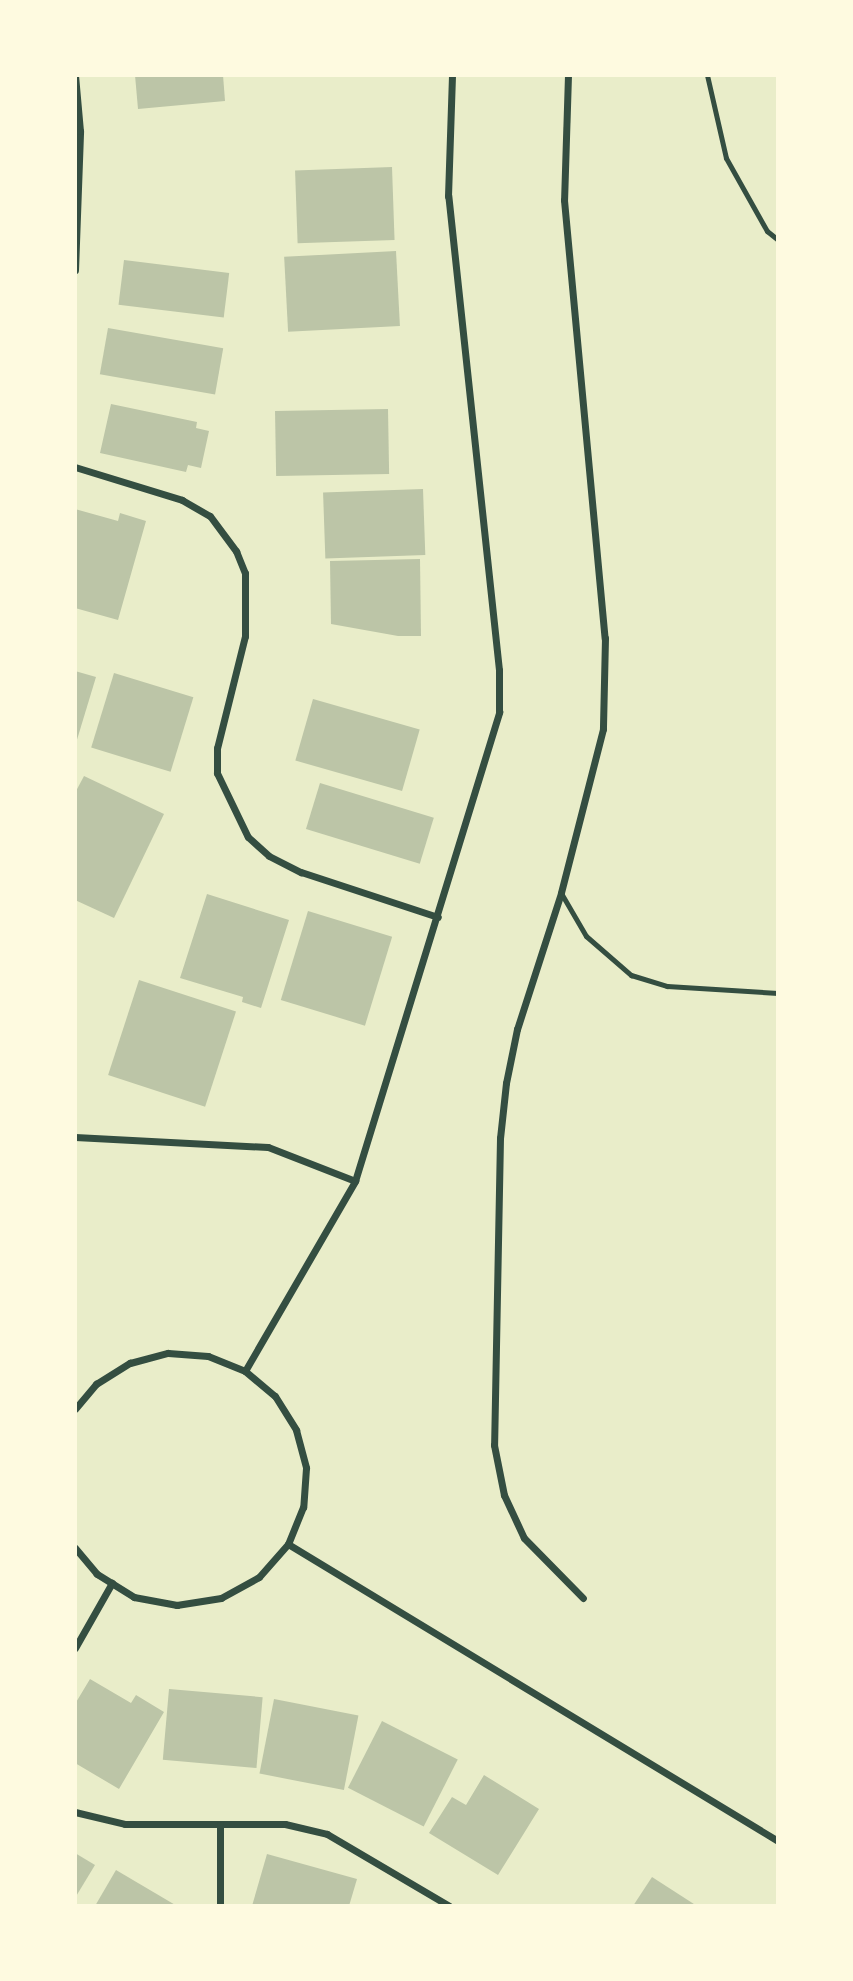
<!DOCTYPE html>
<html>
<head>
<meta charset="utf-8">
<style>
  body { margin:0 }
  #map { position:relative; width:853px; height:1981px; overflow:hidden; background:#e9edc9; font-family:"Libre Baskerville",serif }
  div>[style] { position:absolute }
  .building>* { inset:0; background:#bcc5a7; transform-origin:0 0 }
  .service>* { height:5px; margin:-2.5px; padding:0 2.5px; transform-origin:2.5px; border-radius:2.5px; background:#344e41 }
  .minor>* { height:7px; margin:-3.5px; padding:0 3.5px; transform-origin:3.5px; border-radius:3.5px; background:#344e41 }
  span { translate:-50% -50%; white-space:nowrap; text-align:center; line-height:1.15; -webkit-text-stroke:7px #fefae0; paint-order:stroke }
  .frame { position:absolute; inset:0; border:77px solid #fefae0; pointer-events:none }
</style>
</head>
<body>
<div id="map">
  <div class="building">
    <i style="clip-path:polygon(135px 75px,223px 75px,225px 101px,138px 109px)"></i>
    <i style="left:392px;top:167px;width:73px;height:97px;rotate:88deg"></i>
    <i style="left:396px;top:251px;width:75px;height:112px;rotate:87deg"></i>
    <i style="left:124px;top:260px;width:106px;height:45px;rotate:7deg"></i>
    <i style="left:108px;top:328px;width:117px;height:47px;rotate:10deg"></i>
    <i style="clip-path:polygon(111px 404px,197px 422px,196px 428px,209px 431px,201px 468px,188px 465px,186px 472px,100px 453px)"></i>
    <i style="left:388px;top:409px;width:65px;height:113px;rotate:89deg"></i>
    <i style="left:423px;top:489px;width:66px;height:100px;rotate:88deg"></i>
    <i style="clip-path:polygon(75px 509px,118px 521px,120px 513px,146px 521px,118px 620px,75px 608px)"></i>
    <i style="clip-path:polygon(420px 559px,421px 636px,398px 636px,331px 624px,330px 561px)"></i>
    <i style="clip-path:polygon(75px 671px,96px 677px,76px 743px,75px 743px)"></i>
    <i style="left:114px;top:673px;width:83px;height:78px;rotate:17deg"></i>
    <i style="left:313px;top:699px;width:111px;height:64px;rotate:16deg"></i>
    <i style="clip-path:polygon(84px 776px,164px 814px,114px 918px,75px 900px,75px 793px)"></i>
    <i style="left:320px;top:783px;width:119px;height:48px;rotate:17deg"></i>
    <i style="clip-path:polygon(207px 894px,289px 920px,261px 1008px,242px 1002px,243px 997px,180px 978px)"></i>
    <i style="left:308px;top:911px;width:88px;height:93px;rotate:17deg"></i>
    <i style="left:139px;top:980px;width:102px;height:100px;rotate:18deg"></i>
    <i style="clip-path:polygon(90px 1679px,131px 1703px,136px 1695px,164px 1712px,119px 1789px,75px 1763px,75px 1704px)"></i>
    <i style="left:169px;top:1689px;width:94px;height:71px;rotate:5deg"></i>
    <i style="left:274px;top:1699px;width:86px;height:76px;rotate:11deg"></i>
    <i style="left:382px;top:1721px;width:85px;height:75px;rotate:27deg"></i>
    <i style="clip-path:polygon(484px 1775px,539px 1809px,498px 1875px,429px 1833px,452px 1797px,466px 1805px)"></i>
    <i style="clip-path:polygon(75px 1853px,95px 1865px,75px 1898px)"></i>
    <i style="clip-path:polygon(267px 1854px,357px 1879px,349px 1906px,252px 1906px)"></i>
    <i style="clip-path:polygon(116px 1870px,177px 1906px,95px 1906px)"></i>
    <i style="clip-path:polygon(652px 1877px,697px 1906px,633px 1906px)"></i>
  </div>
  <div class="service">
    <i style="left:707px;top:75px;width:85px;rotate:77.1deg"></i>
    <i style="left:726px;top:158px;width:84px;rotate:60.7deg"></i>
    <i style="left:767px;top:231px;width:14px;rotate:39deg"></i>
    <i style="left:561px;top:893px;width:50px;rotate:59.8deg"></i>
    <i style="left:586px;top:936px;width:60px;rotate:40.9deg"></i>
    <i style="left:631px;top:975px;width:38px;rotate:17deg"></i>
    <i style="left:667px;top:986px;width:111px;rotate:3.6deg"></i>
  </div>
  <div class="minor">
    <i style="left:568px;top:75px;width:125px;rotate:91.8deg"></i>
    <i style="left:564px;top:200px;width:440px;rotate:84.7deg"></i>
    <i style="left:605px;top:638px;width:91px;rotate:91.3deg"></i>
    <i style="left:603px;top:729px;width:169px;rotate:104.4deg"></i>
    <i style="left:561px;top:893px;width:143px;rotate:107.9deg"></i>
    <i style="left:517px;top:1029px;width:55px;rotate:101.5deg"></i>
    <i style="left:506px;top:1083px;width:55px;rotate:96.2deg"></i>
    <i style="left:500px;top:1138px;width:307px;rotate:91.1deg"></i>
    <i style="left:494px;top:1445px;width:51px;rotate:78.7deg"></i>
    <i style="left:504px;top:1495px;width:47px;rotate:65.1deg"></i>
    <i style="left:524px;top:1538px;width:84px;rotate:45.5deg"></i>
    <i style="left:75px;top:270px;width:139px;rotate:-87.9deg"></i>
    <i style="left:80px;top:131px;width:56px;rotate:-95.1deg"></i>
    <i style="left:75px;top:467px;width:112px;rotate:17.1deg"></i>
    <i style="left:182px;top:500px;width:32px;rotate:30deg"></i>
    <i style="left:210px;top:516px;width:44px;rotate:53.4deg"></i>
    <i style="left:236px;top:551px;width:24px;rotate:68deg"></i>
    <i style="left:245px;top:573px;width:63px;rotate:90deg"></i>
    <i style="left:245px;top:636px;width:115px;rotate:104deg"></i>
    <i style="left:217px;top:748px;width:25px;rotate:90deg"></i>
    <i style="left:217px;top:773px;width:71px;rotate:64.2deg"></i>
    <i style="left:248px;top:837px;width:28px;rotate:42deg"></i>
    <i style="left:269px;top:856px;width:36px;rotate:27deg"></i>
    <i style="left:301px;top:872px;width:144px;rotate:18.2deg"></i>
    <i style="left:75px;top:1137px;width:193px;rotate:3deg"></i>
    <i style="left:268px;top:1147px;width:93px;rotate:21.3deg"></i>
    <i style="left:245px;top:1371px;width:220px;rotate:-59.9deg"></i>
    <i style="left:355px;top:1181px;width:491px;rotate:-72.9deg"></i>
    <i style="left:499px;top:712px;width:42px;rotate:-90deg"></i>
    <i style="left:499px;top:670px;width:477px;rotate:-96.1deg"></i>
    <i style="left:448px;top:196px;width:121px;rotate:-88.1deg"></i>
    <i style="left:75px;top:1409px;width:33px;rotate:-50deg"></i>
    <i style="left:96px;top:1384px;width:40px;rotate:-32deg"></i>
    <i style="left:130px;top:1363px;width:39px;rotate:-15deg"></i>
    <i style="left:168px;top:1353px;width:40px;rotate:4.3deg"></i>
    <i style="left:208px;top:1356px;width:40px;rotate:22deg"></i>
    <i style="left:245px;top:1371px;width:39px;rotate:40deg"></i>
    <i style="left:275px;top:1396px;width:40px;rotate:58deg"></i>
    <i style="left:296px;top:1430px;width:39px;rotate:75deg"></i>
    <i style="left:306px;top:1468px;width:39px;rotate:94deg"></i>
    <i style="left:303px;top:1507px;width:40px;rotate:112deg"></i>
    <i style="left:288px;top:1544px;width:44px;rotate:131.3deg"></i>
    <i style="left:259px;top:1577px;width:43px;rotate:151.1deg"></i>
    <i style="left:221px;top:1598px;width:45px;rotate:171deg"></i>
    <i style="left:177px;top:1605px;width:44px;rotate:-169.5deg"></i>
    <i style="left:134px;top:1597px;width:44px;rotate:-148.1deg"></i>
    <i style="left:97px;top:1574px;width:34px;rotate:-130deg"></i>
    <i style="left:288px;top:1544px;width:573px;rotate:31.22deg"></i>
    <i style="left:75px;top:1648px;width:75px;rotate:-60.4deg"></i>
    <i style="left:75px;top:1812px;width:51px;rotate:13.5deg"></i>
    <i style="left:125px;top:1824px;width:160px"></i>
    <i style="left:285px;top:1824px;width:43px;rotate:13.4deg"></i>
    <i style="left:327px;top:1834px;width:142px;rotate:30.5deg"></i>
    <i style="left:220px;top:1825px;width:81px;rotate:90deg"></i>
  </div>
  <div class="frame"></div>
</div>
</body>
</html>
